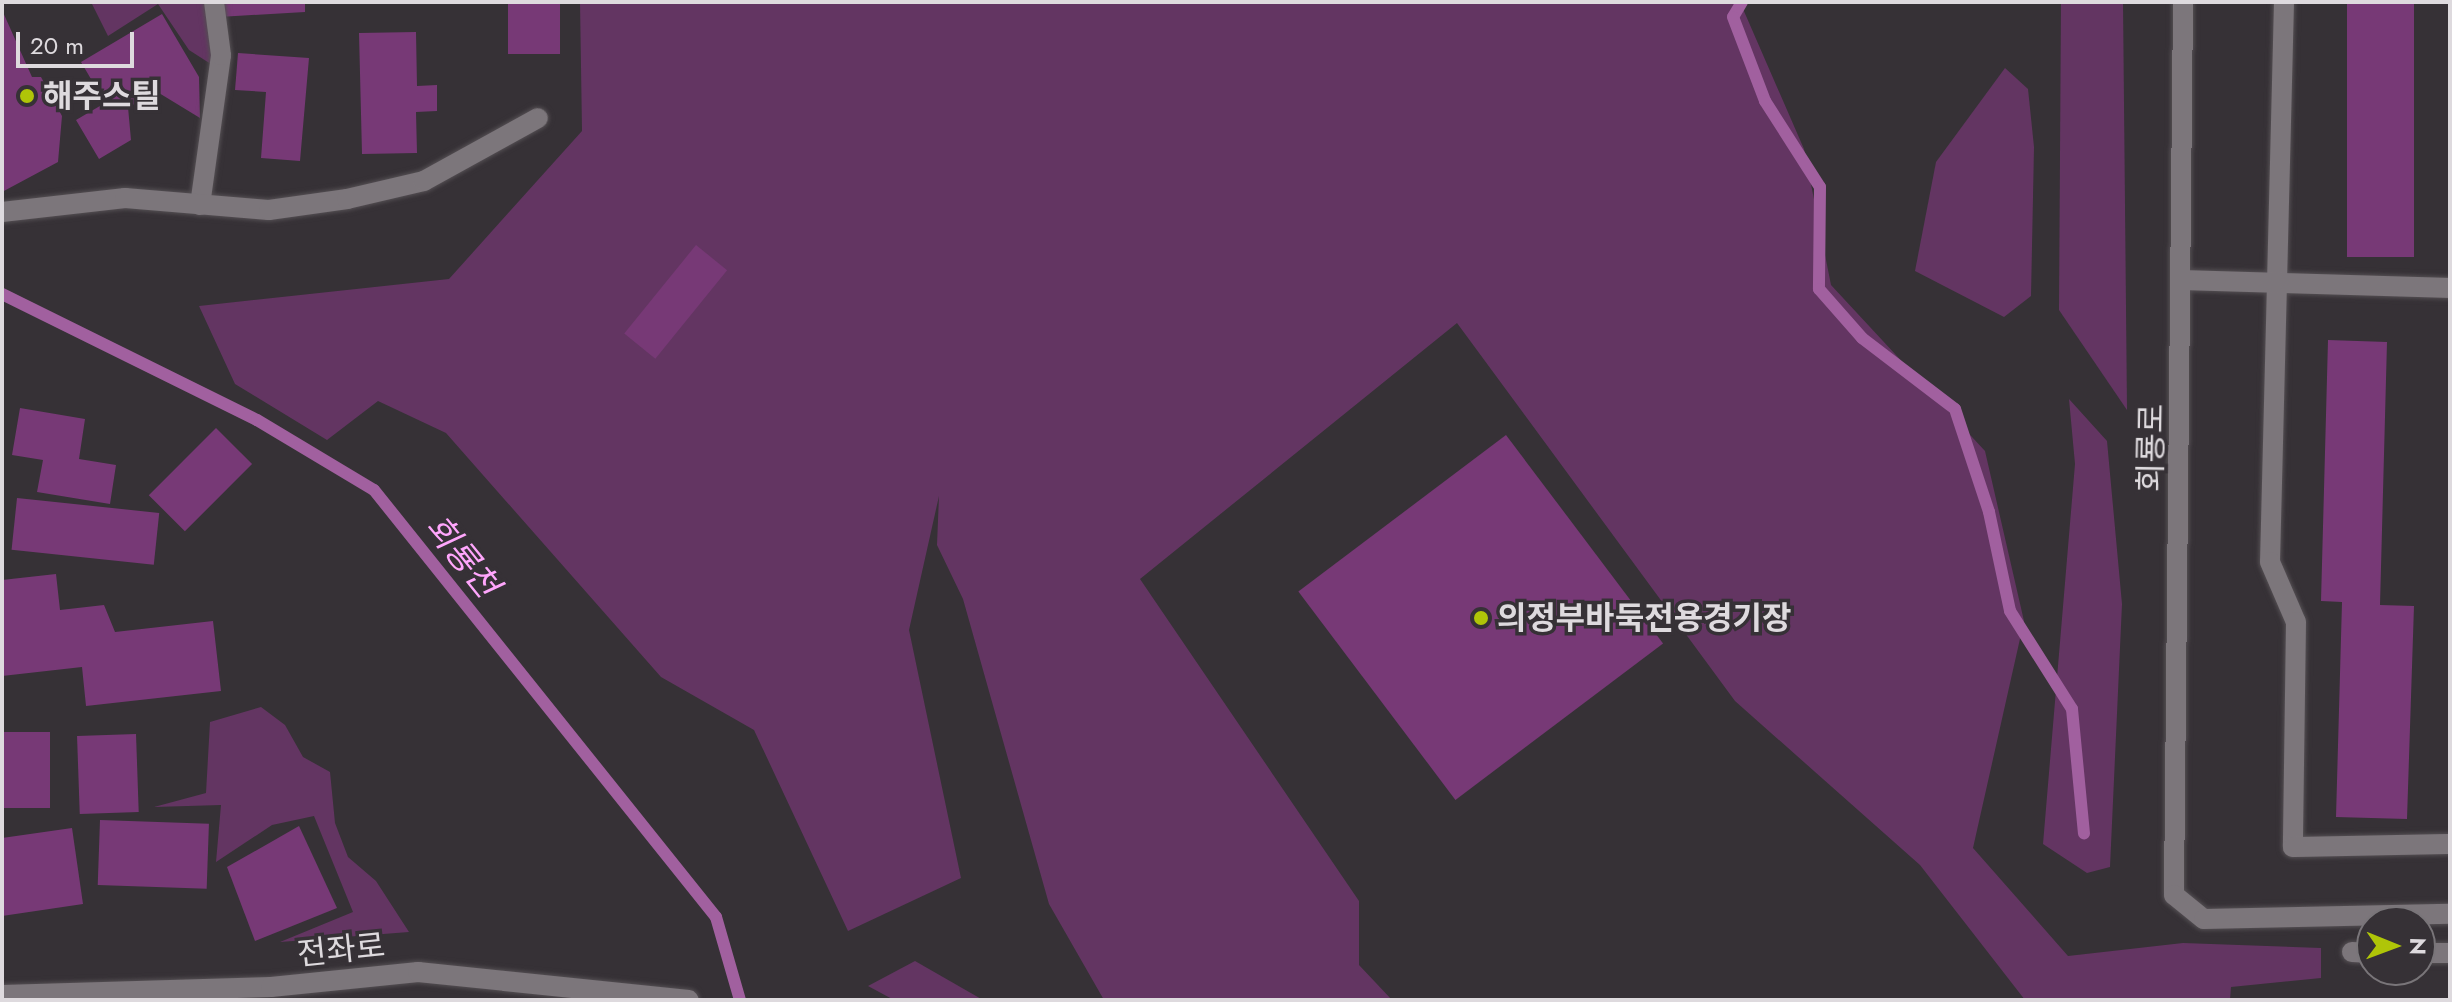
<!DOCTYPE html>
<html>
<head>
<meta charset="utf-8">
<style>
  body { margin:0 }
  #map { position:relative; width:2452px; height:1002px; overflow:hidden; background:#363136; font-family:Jost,"Noto Sans KR",sans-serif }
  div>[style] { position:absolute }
  .green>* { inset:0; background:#633562 }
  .stream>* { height:12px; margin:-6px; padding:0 6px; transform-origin:6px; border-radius:6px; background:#a1609f }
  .building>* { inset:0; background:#773976; transform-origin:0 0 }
  .roads { filter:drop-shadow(0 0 2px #544f53) drop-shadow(0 0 2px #544f53) }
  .lane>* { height:20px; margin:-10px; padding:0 10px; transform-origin:10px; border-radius:10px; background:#7c767b }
  .street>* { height:20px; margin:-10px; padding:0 10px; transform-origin:10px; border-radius:10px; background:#7c767b }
  .dots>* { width:22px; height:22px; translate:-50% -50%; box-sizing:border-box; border:4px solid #363136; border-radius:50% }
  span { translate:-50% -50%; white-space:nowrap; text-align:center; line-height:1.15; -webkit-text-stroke:7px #363136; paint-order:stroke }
  .poi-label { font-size:32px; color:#dedade; font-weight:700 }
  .left { translate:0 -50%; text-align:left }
  .street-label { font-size:32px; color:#dedade }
  .water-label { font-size:34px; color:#ffa6fc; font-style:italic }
  .frame { position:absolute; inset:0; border:4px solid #dedade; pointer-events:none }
  .north { position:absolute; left:2356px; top:906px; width:80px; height:80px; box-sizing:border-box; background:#363136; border:2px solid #797579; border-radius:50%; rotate:91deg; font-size:22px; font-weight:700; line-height:32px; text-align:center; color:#dedade }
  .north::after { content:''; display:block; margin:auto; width:28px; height:36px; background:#afc508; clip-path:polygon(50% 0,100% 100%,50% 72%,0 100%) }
  .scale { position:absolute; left:16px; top:32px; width:118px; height:36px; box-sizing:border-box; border:4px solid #dedade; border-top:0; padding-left:10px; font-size:24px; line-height:28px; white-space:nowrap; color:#dedade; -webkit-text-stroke:6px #363136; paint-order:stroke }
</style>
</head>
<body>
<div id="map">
  <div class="green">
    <i style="clip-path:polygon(91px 2px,206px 2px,217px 68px,189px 50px,158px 4px,108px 36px)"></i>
    <i style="clip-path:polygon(580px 2px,1740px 2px,1804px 149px,1831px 285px,1985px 451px,2024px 621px,1973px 848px,2068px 956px,2183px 943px,2321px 948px,2321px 978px,2231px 987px,2230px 1000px,2025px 1000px,1920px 865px,1735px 701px,1457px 323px,1140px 579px,1359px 901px,1359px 965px,1392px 1000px,1104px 1000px,1049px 904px,963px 599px,937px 545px,939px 496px,909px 630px,961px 878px,848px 931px,754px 730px,661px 677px,446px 433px,378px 401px,327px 440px,235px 384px,199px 306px,449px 279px,582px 131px)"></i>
    <i style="clip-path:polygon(2061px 2px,2123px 2px,2127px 410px,2059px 310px)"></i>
    <i style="clip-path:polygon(2005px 68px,2028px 89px,2034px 147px,2031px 296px,2004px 317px,1915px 271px,1936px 162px)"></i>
    <i style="clip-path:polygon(2069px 399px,2107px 441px,2122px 604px,2110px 867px,2087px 873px,2043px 844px,2075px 464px)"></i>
    <i style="clip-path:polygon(261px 707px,285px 725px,303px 757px,330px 772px,335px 823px,348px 857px,376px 881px,409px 932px,280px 942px,353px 912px,314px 816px,272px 825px,216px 862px,221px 805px,154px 807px,206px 793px,210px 722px)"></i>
    <i style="clip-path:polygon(915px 961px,983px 1000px,894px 1000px,868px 986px)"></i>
  </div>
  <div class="stream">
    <i style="left:1742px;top:2px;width:17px;rotate:121deg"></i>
    <i style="left:1733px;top:17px;width:90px;rotate:69.1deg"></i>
    <i style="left:1765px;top:101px;width:102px;rotate:57.4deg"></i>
    <i style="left:1820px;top:187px;width:102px;rotate:90.6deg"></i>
    <i style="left:1819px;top:289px;width:65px;rotate:48.7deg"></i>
    <i style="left:1862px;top:338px;width:117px;rotate:37.4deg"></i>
    <i style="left:1955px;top:409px;width:108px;rotate:71.7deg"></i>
    <i style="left:1989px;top:512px;width:101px;rotate:78deg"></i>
    <i style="left:2010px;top:611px;width:116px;rotate:57.7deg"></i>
    <i style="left:2072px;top:709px;width:125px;rotate:84.5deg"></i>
    <i style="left:2px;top:294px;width:284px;rotate:26.3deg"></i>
    <i style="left:257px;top:420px;width:136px;rotate:30.9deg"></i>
    <i style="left:374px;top:490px;width:547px;rotate:51.31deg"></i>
    <i style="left:716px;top:917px;width:86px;rotate:73.9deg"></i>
  </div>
  <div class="building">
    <i style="clip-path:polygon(218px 2px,305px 2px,305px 12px,219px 17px)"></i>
    <i style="left:508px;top:2px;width:52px;height:52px"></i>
    <i style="left:2347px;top:2px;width:67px;height:255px"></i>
    <i style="clip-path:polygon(2px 10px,32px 77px,41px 77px,62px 116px,58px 162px,2px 192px)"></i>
    <i style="clip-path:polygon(162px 14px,199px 77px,200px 118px,159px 93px,128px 107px,131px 140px,99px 159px,76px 120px,105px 103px,81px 62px)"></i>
    <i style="clip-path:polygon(416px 32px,417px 86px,437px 85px,437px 111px,416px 112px,417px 153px,362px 154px,359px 33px)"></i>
    <i style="clip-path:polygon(238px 53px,309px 58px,300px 161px,261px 158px,266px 92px,235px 90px)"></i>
    <i style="left:696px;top:245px;width:40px;height:114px;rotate:39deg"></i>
    <i style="clip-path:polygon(2328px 340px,2387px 342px,2380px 605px,2414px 606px,2407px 819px,2336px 817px,2342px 602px,2321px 601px)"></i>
    <i style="clip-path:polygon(20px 408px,85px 419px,79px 459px,116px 465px,110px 504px,37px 492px,43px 460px,12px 455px)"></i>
    <i style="left:216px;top:428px;width:51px;height:95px;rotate:45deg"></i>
    <i style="left:1506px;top:435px;width:261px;height:260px;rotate:53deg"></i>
    <i style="left:17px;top:498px;width:143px;height:52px;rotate:6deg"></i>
    <i style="clip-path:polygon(56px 574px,60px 610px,104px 605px,115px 632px,213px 621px,221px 691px,86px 706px,82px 667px,2px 676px,2px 580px)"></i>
    <i style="left:50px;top:732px;width:76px;height:48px;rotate:90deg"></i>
    <i style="left:136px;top:734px;width:78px;height:59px;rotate:88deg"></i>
    <i style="left:100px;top:820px;width:109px;height:65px;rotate:2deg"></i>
    <i style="clip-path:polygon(299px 826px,337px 908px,255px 941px,227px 867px)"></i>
    <i style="clip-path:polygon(72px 828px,83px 904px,2px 916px,2px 838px)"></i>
  </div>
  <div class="roads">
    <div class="lane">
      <i style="left:2284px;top:2px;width:560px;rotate:91.43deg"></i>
      <i style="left:2270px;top:562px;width:65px;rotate:66.6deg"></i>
      <i style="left:2296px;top:622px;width:225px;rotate:90.8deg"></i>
      <i style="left:2293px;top:847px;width:157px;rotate:-1.1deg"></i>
      <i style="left:2183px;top:280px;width:267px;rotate:1.7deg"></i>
      <i style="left:2352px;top:952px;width:20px;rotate:3deg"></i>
      <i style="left:2420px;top:953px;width:30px"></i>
    </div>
    <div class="street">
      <i style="left:2183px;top:2px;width:893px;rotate:90.58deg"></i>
      <i style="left:2174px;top:895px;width:38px;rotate:39deg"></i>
      <i style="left:2204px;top:919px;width:246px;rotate:-1.2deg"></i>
      <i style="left:200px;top:205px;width:151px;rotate:-82deg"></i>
      <i style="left:221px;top:55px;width:53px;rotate:-97.5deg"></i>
      <i style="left:2px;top:212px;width:124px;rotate:-6.5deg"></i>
      <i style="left:125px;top:198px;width:144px;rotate:4.8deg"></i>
      <i style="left:269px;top:210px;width:79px;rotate:-8deg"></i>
      <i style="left:347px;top:199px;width:79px;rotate:-13.2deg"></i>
      <i style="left:424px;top:181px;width:130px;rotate:-28.9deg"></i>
      <i style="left:2px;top:995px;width:269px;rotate:-1.7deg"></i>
      <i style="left:271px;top:987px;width:148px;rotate:-5.8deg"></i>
      <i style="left:418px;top:972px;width:272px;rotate:5.9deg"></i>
    </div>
  </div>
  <div class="dots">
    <i style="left:27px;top:96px;background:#afc508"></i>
    <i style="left:1481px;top:618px;background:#afc508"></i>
  </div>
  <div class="poi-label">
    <span class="left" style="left:43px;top:96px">해주스틸</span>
    <span class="left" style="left:1497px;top:618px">의정부바둑전용경기장</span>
  </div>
  <div class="street-label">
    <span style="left:2151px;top:448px;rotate:-89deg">회룡로</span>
    <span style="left:341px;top:950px;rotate:-6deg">전좌로</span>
  </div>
  <div class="water-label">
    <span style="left:462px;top:556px;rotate:51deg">회룡천</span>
  </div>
  <div class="frame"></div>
  <div class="north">N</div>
  <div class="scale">20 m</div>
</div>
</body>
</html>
